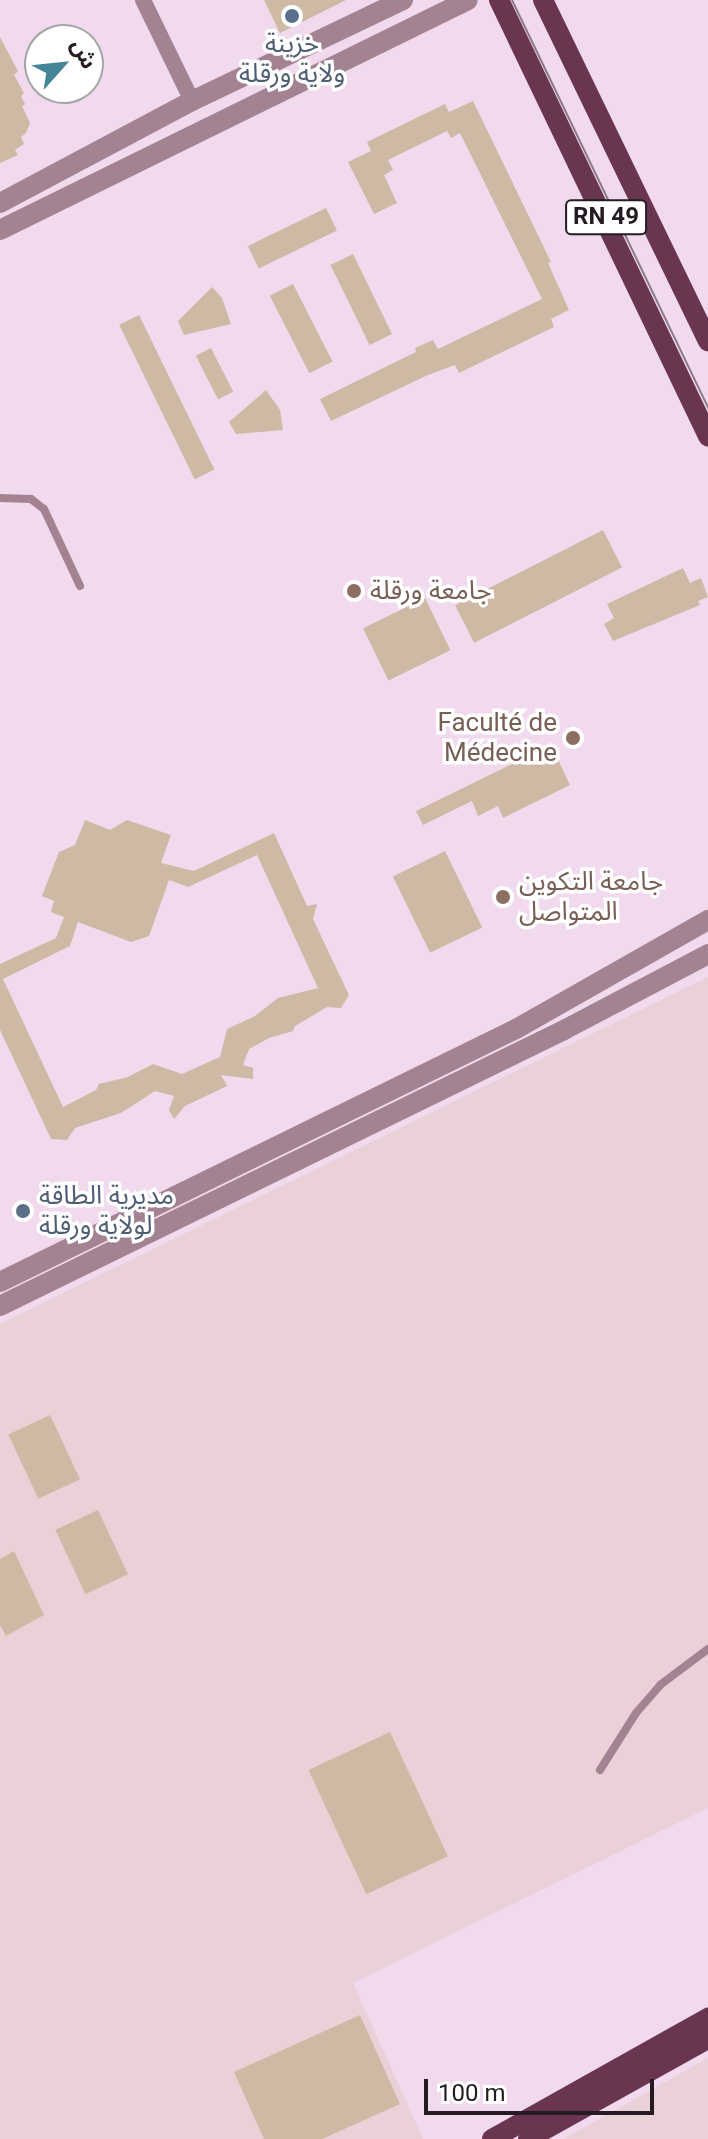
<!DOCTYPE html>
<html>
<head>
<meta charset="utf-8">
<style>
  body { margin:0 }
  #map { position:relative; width:708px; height:2139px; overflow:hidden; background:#f1d9ee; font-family:Roboto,"Noto Sans Arabic",sans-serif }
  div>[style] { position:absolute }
  .industrial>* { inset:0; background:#ead0d7 }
  .building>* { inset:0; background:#cebaa4; transform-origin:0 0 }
  .service>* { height:8px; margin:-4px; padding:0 4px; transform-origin:4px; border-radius:4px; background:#a38392 }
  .minor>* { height:16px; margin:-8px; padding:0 8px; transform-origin:8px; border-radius:8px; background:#a38392 }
  .tertiary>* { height:20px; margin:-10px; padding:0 10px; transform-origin:10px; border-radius:10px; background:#a38392 }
  .primary>* { height:20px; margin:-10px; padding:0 10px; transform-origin:10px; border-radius:10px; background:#6a3551 }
  .tram>* { height:2px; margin:-1px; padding:0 1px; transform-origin:1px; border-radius:1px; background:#8a7a88 }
  .dots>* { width:22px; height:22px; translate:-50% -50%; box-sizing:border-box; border:4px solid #fff; border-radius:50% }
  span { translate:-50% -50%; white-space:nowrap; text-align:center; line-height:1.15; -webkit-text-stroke:7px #fff; paint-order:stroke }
  .shield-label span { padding:2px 6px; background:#fff; border:2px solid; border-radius:6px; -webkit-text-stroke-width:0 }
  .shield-label { font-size:24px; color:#241b23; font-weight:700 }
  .service-label { font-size:26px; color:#4e5e75 }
  .left { translate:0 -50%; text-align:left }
  .education-label { font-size:26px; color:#785e54 }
  .right { translate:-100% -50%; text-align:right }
  .north { position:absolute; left:24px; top:24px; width:80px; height:80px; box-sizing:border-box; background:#fff; border:2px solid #a7a4a7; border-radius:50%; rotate:63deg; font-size:22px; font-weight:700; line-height:32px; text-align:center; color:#241b23 }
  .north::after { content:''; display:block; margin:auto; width:28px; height:36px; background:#448697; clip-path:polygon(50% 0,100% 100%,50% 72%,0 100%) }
  .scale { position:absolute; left:424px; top:2079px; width:230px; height:36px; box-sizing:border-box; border:4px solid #241b23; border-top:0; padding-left:10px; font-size:24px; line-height:28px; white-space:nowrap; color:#241b23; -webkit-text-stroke:6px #fff; paint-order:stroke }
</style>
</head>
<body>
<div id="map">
  <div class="industrial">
    <i style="clip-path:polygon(708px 977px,708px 1808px,353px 1983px,423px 2139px,0 2139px,0 1324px)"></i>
    <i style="clip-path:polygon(708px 2058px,708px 2139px,564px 2139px,565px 2138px)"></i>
  </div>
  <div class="building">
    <i style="clip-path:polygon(264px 0,346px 0,280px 33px)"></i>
    <i style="clip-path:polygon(0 37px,18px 71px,14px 75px,24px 93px,21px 96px,25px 104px,22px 106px,30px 123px,26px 133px,21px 137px,24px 144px,15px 150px,18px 155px,0 163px)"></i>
    <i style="clip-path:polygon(473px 101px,551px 262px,548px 263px,569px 310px,551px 319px,554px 327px,459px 373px,455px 365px,428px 375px,331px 421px,320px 399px,416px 352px,415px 348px,433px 340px,438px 349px,542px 299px,460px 133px,451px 138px,447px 131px,388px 160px,393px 170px,384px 175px,397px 203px,374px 214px,348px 162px,371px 151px,367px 142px,445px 104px,449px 112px)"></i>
    <i style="left:326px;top:208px;width:25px;height:87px;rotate:64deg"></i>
    <i style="left:353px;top:254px;width:89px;height:25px;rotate:64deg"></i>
    <i style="left:293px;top:284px;width:87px;height:26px;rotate:63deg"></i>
    <i style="clip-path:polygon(212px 287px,222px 298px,231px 324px,184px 335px,178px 321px)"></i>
    <i style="left:139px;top:315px;width:172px;height:22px;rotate:64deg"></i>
    <i style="left:211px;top:348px;width:49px;height:17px;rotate:63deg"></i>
    <i style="clip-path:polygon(266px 390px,280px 410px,283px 430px,236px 434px,229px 422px)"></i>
    <i style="left:603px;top:530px;width:42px;height:166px;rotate:63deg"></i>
    <i style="clip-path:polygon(683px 568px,690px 583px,701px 578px,708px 597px,698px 601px,700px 605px,613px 641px,604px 624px,614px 618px,607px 604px)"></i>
    <i style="left:425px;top:598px;width:58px;height:69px;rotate:64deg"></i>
    <i style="clip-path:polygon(551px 745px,570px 785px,503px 818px,498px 806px,478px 816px,472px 801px,423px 825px,416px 811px)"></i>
    <i style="clip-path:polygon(evenodd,85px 820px,110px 830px,127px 820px,171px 835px,161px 863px,194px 871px,274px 833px,307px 906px,317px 904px,313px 919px,349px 995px,341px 1008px,327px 1007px,295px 1026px,293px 1031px,269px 1038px,249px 1049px,243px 1065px,253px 1068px,253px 1079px,221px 1075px,227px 1086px,185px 1106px,174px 1119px,169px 1110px,174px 1096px,155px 1091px,121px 1113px,75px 1128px,67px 1140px,51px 1139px,0 1030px,0 964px,56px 938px,64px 917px,51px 912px,54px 901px,42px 896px,59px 852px,75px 845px,85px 820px,257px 855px,318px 988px,278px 998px,255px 1016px,227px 1029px,220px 1057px,182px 1074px,153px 1064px,128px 1077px,99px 1084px,96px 1090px,63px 1107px,3px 979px,70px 946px,78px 922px,131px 942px,149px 936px,169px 880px,188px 887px,257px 855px)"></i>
    <i style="left:445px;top:851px;width:85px;height:58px;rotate:64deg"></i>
    <i style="left:50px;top:1415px;width:71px;height:46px;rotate:65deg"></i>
    <i style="left:98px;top:1510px;width:71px;height:47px;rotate:65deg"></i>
    <i style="clip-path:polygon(14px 1551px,44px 1615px,6px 1636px,0 1625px,0 1559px)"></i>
    <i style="left:390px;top:1732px;width:137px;height:90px;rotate:65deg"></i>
    <i style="clip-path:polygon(360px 2015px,400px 2104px,322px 2139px,264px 2139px,234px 2072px)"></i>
  </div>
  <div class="service">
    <i style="left:0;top:498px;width:31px;rotate:2deg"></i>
    <i style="left:31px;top:499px;width:16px;rotate:38deg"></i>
    <i style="left:44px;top:509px;width:85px;rotate:64.9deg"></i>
    <i style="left:600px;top:1770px;width:67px;rotate:-57.7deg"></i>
    <i style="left:636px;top:1713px;width:37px;rotate:-49deg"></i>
    <i style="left:660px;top:1685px;width:60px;rotate:-36.9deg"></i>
  </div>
  <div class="minor">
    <i style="left:143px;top:0;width:112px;rotate:64.1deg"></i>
  </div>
  <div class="tertiary">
    <i style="left:0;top:203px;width:217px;rotate:-28deg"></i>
    <i style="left:192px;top:101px;width:234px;rotate:-25.6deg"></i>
    <i style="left:0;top:230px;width:521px;rotate:-26.17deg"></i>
    <i style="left:0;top:1282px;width:575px;rotate:-26.12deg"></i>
    <i style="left:516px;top:1029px;width:221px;rotate:-29.6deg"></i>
    <i style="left:0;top:1306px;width:628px;rotate:-26.08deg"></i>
    <i style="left:564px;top:1030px;width:163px;rotate:-27.8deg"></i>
  </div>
  <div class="primary">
    <i style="left:499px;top:0;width:484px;rotate:64.4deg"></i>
    <i style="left:543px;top:0;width:379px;rotate:64.2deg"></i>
    <i style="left:492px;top:2139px;width:248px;rotate:-29.3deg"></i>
    <i style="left:528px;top:2139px;width:206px;rotate:-29.1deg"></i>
  </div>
  <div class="tram">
    <i style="left:512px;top:0;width:453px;rotate:64.3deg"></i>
  </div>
  <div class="dots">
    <i style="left:292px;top:16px;background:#5c6f8a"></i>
    <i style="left:354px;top:591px;background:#8d6e63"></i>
    <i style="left:573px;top:738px;background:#8d6e63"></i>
    <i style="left:503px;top:897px;background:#8d6e63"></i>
    <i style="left:23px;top:1211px;background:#5c6f8a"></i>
  </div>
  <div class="shield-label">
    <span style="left:606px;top:217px">RN 49</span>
  </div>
  <div class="service-label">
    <span style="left:292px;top:59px">خزينة<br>ولاية ورقلة</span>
    <span class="left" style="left:39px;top:1211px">مديرية الطاقة<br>لولاية ورقلة</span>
  </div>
  <div class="education-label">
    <span class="left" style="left:370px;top:591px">جامعة ورقلة</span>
    <span class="right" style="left:557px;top:738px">Faculté de<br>Médecine</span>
    <span class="left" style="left:519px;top:897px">جامعة التكوين<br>المتواصل</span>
  </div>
  <div class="north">ش</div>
  <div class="scale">100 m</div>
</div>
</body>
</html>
